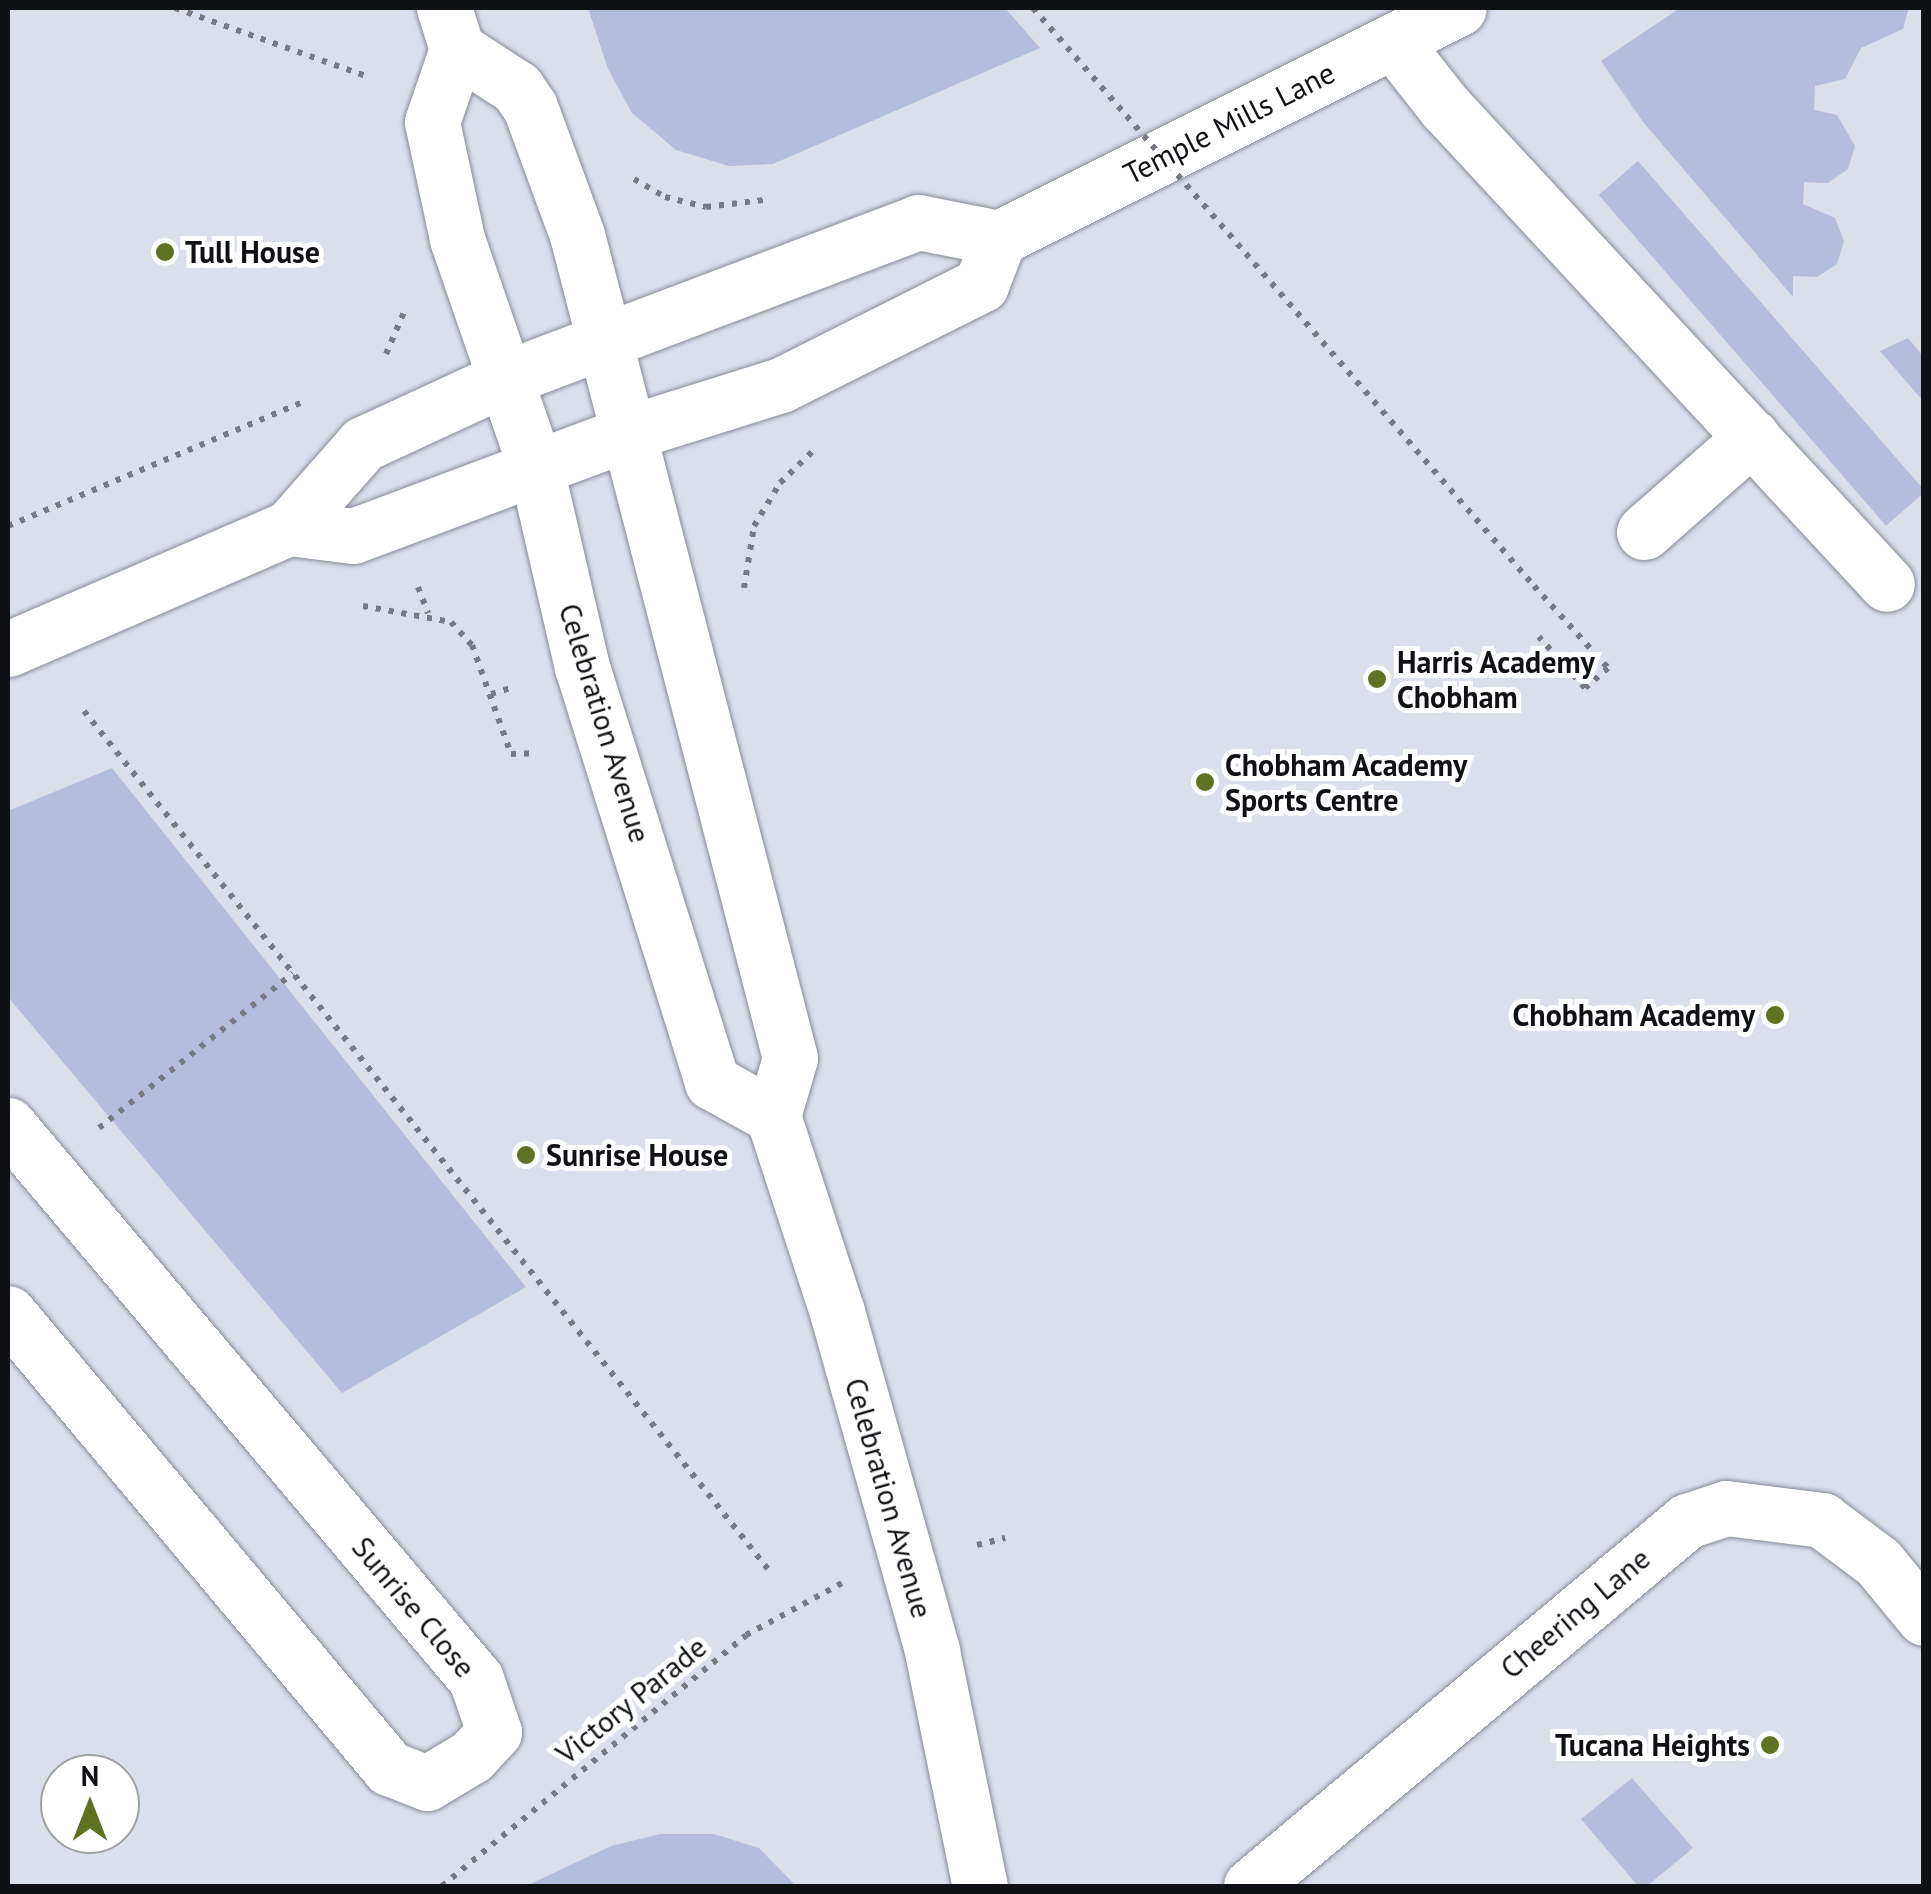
<!DOCTYPE html>
<html>
<head>
<meta charset="utf-8">
<style>
  body { margin:0 }
  #map { position:relative; width:1931px; height:1894px; overflow:hidden; background:#dbdfec; font-family:"PT Sans",sans-serif }
  div>[style] { position:absolute }
  .green>* { inset:0; background:#b4bddb; transform-origin:0 0 }
  .path>* { height:6px; margin-top:-3px; transform-origin:0; background:repeating-linear-gradient(90deg,#777a83 0 5px,transparent 0 13px) }
  .roads { filter:drop-shadow(0 0 2px #868a96) drop-shadow(0 0 2px #868a96) }
  .minor>* { height:55px; margin:-27.5px; padding:0 27.5px; transform-origin:27.5px; border-radius:27.5px; background:#fff }
  .path-bridge>* { height:6px; margin-top:-3px; transform-origin:0; background:repeating-linear-gradient(90deg,#777a83 0 5px,transparent 0 13px) }
  .dots>* { width:28px; height:28px; translate:-50% -50%; box-sizing:border-box; border:5px solid #fff; border-radius:50% }
  span { translate:-50% -50%; white-space:nowrap; text-align:center; line-height:1.15; -webkit-text-stroke:10px #fff; paint-order:stroke }
  .street-label { font-size:30px; color:#0f1115 }
  .poi-label { font-size:30px; color:#0f1115; font-weight:700 }
  .left { translate:0 -50%; text-align:left }
  .right { translate:-100% -50%; text-align:right }
  .frame { position:absolute; inset:0; border:10px solid #0f1115; pointer-events:none }
  .north { position:absolute; left:40px; top:1754px; width:100px; height:100px; box-sizing:border-box; background:#fff; border:2px solid #9fa0a1; border-radius:50%; rotate:0deg; font-size:28px; font-weight:700; line-height:40px; text-align:center; color:#0f1115 }
  .north::after { content:''; display:block; margin:auto; width:35px; height:45px; background:#5e7221; clip-path:polygon(50% 0,100% 100%,50% 72%,0 100%) }
</style>
</head>
<body>
<div id="map">
  <div class="green">
    <i style="clip-path:polygon(588px 8px,1005px 8px,1040px 48px,773px 164px,729px 166px,676px 150px,632px 113px,608px 69px)"></i>
    <i style="clip-path:polygon(1680px 8px,1909px 8px,1903px 29px,1861px 48px,1845px 79px,1815px 86px,1814px 110px,1837px 115px,1855px 146px,1848px 169px,1828px 183px,1804px 182px,1803px 204px,1835px 218px,1844px 241px,1837px 264px,1817px 277px,1793px 276px,1793px 297px,1643px 122px,1601px 61px)"></i>
    <i style="left:1638px;top:161px;width:438px;height:52px;rotate:49deg"></i>
    <i style="clip-path:polygon(1908px 338px,1923px 356px,1923px 401px,1880px 351px)"></i>
    <i style="clip-path:polygon(112px 768px,526px 1287px,342px 1393px,8px 997px,8px 811px)"></i>
    <i style="clip-path:polygon(1632px 1778px,1693px 1848px,1647px 1886px,1638px 1886px,1581px 1819px)"></i>
    <i style="clip-path:polygon(660px 1834px,714px 1834px,759px 1848px,796px 1886px,526px 1886px,611px 1846px)"></i>
  </div>
  <div class="path">
    <i style="left:175px;top:8px;width:203px;rotate:19.6deg"></i>
    <i style="left:634px;top:179px;width:36px;rotate:30deg"></i>
    <i style="left:665px;top:197px;width:42px;rotate:13.7deg"></i>
    <i style="left:706px;top:207px;width:59px;rotate:-6.8deg"></i>
    <i style="left:386px;top:354px;width:46px;rotate:-66.8deg"></i>
    <i style="left:8px;top:526px;width:318px;rotate:-22.8deg"></i>
    <i style="left:1534px;top:586px;width:110px;rotate:47.9deg"></i>
    <i style="left:1608px;top:668px;width:30px;rotate:139deg"></i>
    <i style="left:1585px;top:688px;width:69px;rotate:-132deg"></i>
    <i style="left:418px;top:587px;width:28px;rotate:69deg"></i>
    <i style="left:744px;top:588px;width:63px;rotate:-80.8deg"></i>
    <i style="left:754px;top:526px;width:50px;rotate:-58.8deg"></i>
    <i style="left:780px;top:483px;width:45px;rotate:-44.1deg"></i>
    <i style="left:363px;top:606px;width:89px;rotate:10.3deg"></i>
    <i style="left:451px;top:622px;width:31px;rotate:48deg"></i>
    <i style="left:472px;top:645px;width:116px;rotate:70.3deg"></i>
    <i style="left:511px;top:754px;width:23px;rotate:-2deg"></i>
    <i style="left:491px;top:694px;width:24px;rotate:-17deg"></i>
    <i style="left:84px;top:711px;width:1097px;rotate:51.44deg"></i>
    <i style="left:99px;top:1128px;width:248px;rotate:-38.6deg"></i>
    <i style="left:977px;top:1545px;width:29px;rotate:-14deg"></i>
    <i style="left:442px;top:1886px;width:394px;rotate:-39.5deg"></i>
    <i style="left:746px;top:1635px;width:109px;rotate:-28.4deg"></i>
  </div>
  <div class="roads">
    <div class="minor">
      <i style="left:444px;top:8px;width:43px;rotate:72.4deg"></i>
      <i style="left:457px;top:49px;width:77px;rotate:108.9deg"></i>
      <i style="left:432px;top:122px;width:120px;rotate:77.9deg"></i>
      <i style="left:457px;top:239px;width:242px;rotate:71deg"></i>
      <i style="left:536px;top:468px;width:204px;rotate:77deg"></i>
      <i style="left:582px;top:667px;width:435px;rotate:72.6deg"></i>
      <i style="left:712px;top:1082px;width:70px;rotate:29.1deg"></i>
      <i style="left:1393px;top:41px;width:84px;rotate:51.8deg"></i>
      <i style="left:1445px;top:107px;width:650px;rotate:47.18deg"></i>
      <i style="left:457px;top:49px;width:72px;rotate:33deg"></i>
      <i style="left:517px;top:88px;width:23px;rotate:56deg"></i>
      <i style="left:530px;top:107px;width:136px;rotate:69.8deg"></i>
      <i style="left:577px;top:235px;width:850px;rotate:75.49deg"></i>
      <i style="left:790px;top:1058px;width:60px;rotate:106.3deg"></i>
      <i style="left:773px;top:1116px;width:206px;rotate:71.9deg"></i>
      <i style="left:837px;top:1312px;width:352px;rotate:74.3deg"></i>
      <i style="left:932px;top:1651px;width:240px;rotate:78.5deg"></i>
      <i style="left:289px;top:528px;width:64px;rotate:7.1deg"></i>
      <i style="left:353px;top:536px;width:297px;rotate:-20.5deg"></i>
      <i style="left:631px;top:432px;width:157px;rotate:-17.4deg"></i>
      <i style="left:781px;top:385px;width:224px;rotate:-26.6deg"></i>
      <i style="left:981px;top:285px;width:50px;rotate:-69deg"></i>
      <i style="left:1644px;top:532px;width:144px;rotate:-41.3deg"></i>
      <i style="left:8px;top:649px;width:306px;rotate:-23.3deg"></i>
      <i style="left:289px;top:528px;width:112px;rotate:-48.6deg"></i>
      <i style="left:363px;top:444px;width:157px;rotate:-24.8deg"></i>
      <i style="left:506px;top:378px;width:441px;rotate:-20.7deg"></i>
      <i style="left:918px;top:222px;width:83px;rotate:11.2deg"></i>
      <i style="left:999px;top:238px;width:514px;rotate:-26.57deg"></i>
      <i style="left:8px;top:1125px;width:725px;rotate:49.81deg"></i>
      <i style="left:476px;top:1679px;width:56px;rotate:71.2deg"></i>
      <i style="left:494px;top:1732px;width:33px;rotate:133deg"></i>
      <i style="left:472px;top:1756px;width:52px;rotate:149deg"></i>
      <i style="left:427px;top:1783px;width:41px;rotate:-158.5deg"></i>
      <i style="left:389px;top:1768px;width:593px;rotate:-129.94deg"></i>
      <i style="left:1251px;top:1886px;width:569px;rotate:-39.93deg"></i>
      <i style="left:1687px;top:1521px;width:41px;rotate:-18.4deg"></i>
      <i style="left:1726px;top:1508px;width:97px;rotate:7.1deg"></i>
      <i style="left:1822px;top:1520px;width:70px;rotate:36.9deg"></i>
      <i style="left:1878px;top:1562px;width:72px;rotate:50.6deg"></i>
    </div>
  </div>
  <div class="path-bridge">
    <i style="left:1033px;top:8px;width:765px;rotate:49.08deg"></i>
  </div>
  <div class="dots">
    <i style="left:165px;top:252px;background:#5e7221"></i>
    <i style="left:1377px;top:679px;background:#5e7221"></i>
    <i style="left:1205px;top:782px;background:#5e7221"></i>
    <i style="left:1775px;top:1015px;background:#5e7221"></i>
    <i style="left:526px;top:1155px;background:#5e7221"></i>
    <i style="left:1770px;top:1745px;background:#5e7221"></i>
  </div>
  <div class="street-label">
    <span style="left:1229px;top:123px;rotate:-27deg">Temple Mills Lane</span>
    <span style="left:605px;top:723px;rotate:73deg">Celebration Avenue</span>
    <span style="left:889px;top:1498px;rotate:74deg">Celebration Avenue</span>
    <span style="left:414px;top:1607px;rotate:50deg">Sunrise Close</span>
    <span style="left:1575px;top:1613px;rotate:-40deg">Cheering Lane</span>
    <span style="left:631px;top:1700px;rotate:-39deg">Victory Parade</span>
  </div>
  <div class="poi-label">
    <span class="left" style="left:185px;top:252px">Tull House</span>
    <span class="left" style="left:1397px;top:679px">Harris Academy<br>Chobham</span>
    <span class="left" style="left:1225px;top:782px">Chobham Academy<br>Sports Centre</span>
    <span class="right" style="left:1755px;top:1015px">Chobham Academy</span>
    <span class="left" style="left:546px;top:1155px">Sunrise House</span>
    <span class="right" style="left:1750px;top:1745px">Tucana Heights</span>
  </div>
  <div class="frame"></div>
  <div class="north">N</div>
</div>
</body>
</html>
